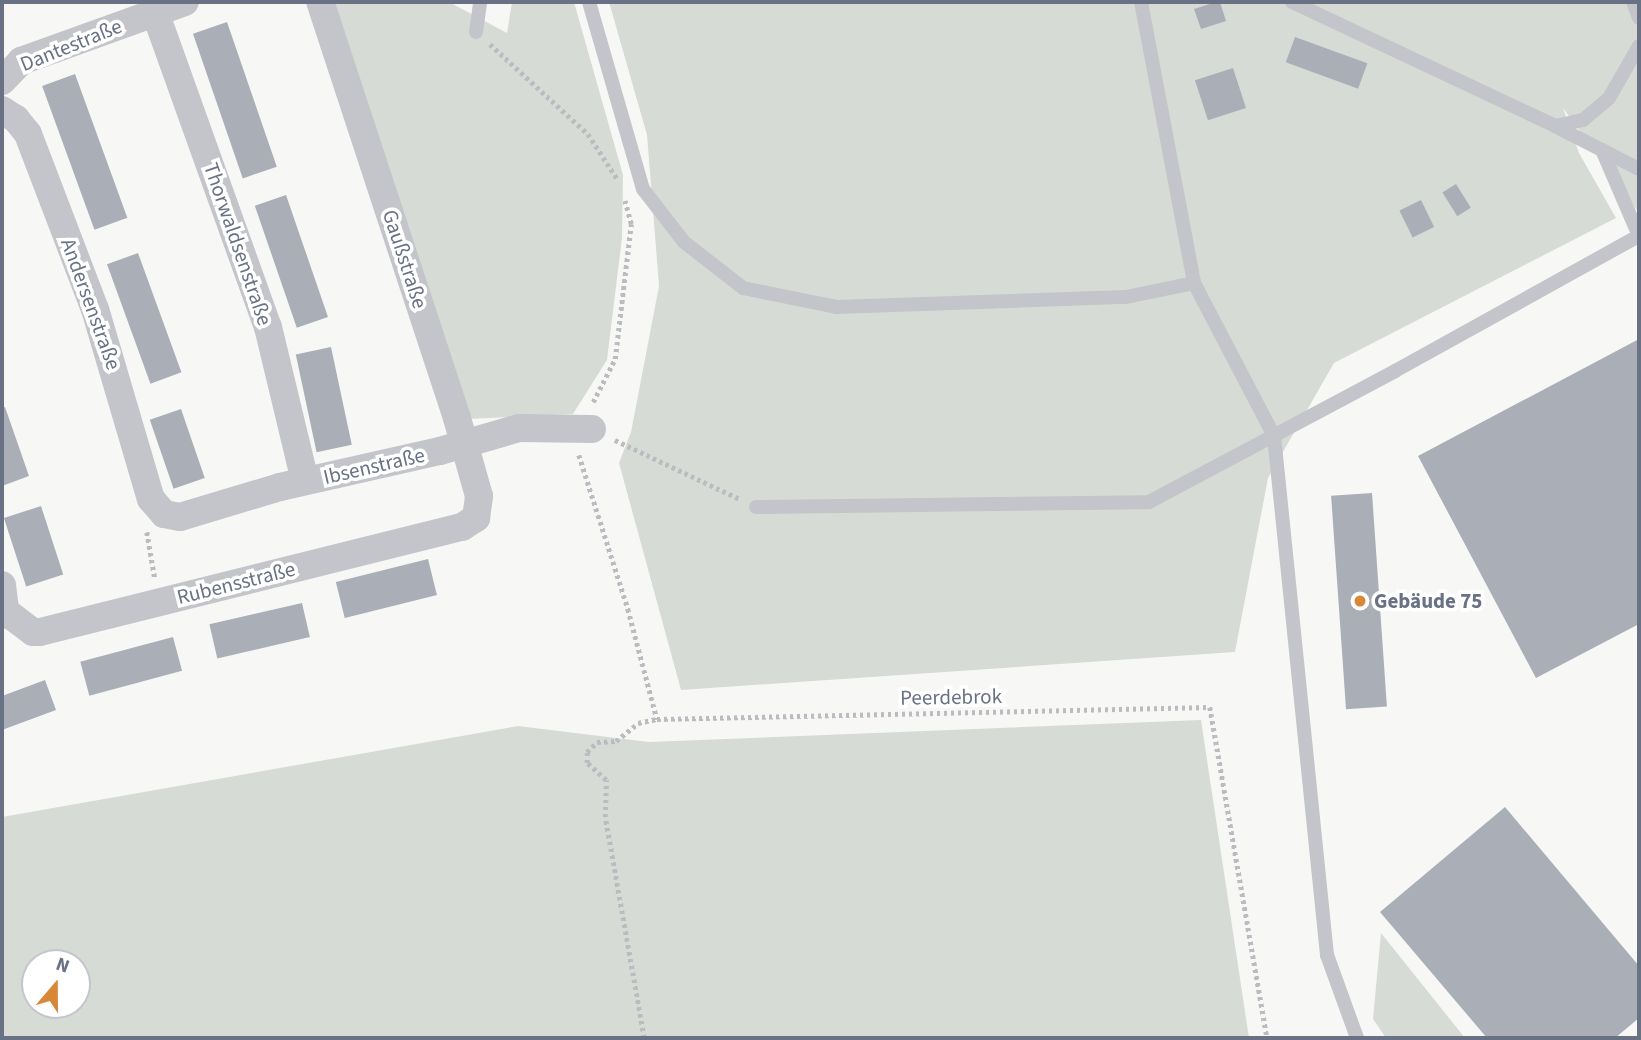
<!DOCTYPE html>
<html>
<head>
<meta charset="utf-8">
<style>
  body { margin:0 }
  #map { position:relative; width:1641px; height:1040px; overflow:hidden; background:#f7f8f5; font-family:"Source Sans 3",sans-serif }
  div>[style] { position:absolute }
  .green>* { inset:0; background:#d6dcd5 }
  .building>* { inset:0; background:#aaaeb7; transform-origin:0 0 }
  .path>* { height:4.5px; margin-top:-2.25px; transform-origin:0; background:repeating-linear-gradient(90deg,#bbbcc0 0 3.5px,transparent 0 7px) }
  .service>* { height:14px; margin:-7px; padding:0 7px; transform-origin:7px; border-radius:7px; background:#c3c5ca }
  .minor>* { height:28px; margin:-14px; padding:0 14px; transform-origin:14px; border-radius:14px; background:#c3c5ca }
  .dots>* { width:19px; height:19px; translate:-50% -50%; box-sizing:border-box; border:4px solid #fff; border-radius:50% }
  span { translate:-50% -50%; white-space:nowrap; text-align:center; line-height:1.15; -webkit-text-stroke:7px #fff; paint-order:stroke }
  .street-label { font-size:21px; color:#697184 }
  .poi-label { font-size:21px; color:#697184; font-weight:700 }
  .left { translate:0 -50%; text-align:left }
  .frame { position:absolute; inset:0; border:4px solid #697184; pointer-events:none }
  .north { position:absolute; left:21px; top:949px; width:70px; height:70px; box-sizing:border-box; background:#fff; border:2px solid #c3c6ce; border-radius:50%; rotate:20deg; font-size:19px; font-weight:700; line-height:28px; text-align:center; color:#697184 }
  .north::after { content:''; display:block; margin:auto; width:24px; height:32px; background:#d78736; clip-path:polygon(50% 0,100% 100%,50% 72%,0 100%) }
</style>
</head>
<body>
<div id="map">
  <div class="green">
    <i style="clip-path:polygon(331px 2px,449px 2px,507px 33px,512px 2px,574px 2px,623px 175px,622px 238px,607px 360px,573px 414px,469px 419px)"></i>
    <i style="clip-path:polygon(609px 2px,1639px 2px,1639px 213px,1563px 108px,1579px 153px,1616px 218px,1334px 363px,1268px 478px,1235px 652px,681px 690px,619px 463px,631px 432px,659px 286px,647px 135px)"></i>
    <i style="clip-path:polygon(evenodd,1201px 720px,1249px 1038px,2px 1038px,2px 817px,518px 726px,649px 742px,1201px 720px,77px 963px,77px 1005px,35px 1005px,35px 963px,77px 963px)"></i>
    <i style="clip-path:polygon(1381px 933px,1465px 1038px,1386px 1038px,1373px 1019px)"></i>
  </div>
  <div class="building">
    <i style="clip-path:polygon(1216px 2px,1220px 2px,1226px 21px,1201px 29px,1194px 9px)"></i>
    <i style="left:227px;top:22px;width:153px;height:36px;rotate:71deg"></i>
    <i style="left:1295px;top:37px;width:77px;height:27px;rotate:20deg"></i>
    <i style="left:1233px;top:68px;width:42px;height:40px;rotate:72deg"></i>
    <i style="left:75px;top:74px;width:153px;height:35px;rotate:70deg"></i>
    <i style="left:1456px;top:184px;width:28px;height:16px;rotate:58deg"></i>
    <i style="left:286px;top:195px;width:129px;height:33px;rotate:71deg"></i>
    <i style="left:1421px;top:200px;width:30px;height:24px;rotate:64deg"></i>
    <i style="left:138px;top:253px;width:127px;height:33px;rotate:70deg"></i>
    <i style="clip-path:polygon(1639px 339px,1639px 624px,1536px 678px,1418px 456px)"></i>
    <i style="left:331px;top:347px;width:100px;height:36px;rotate:78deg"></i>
    <i style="clip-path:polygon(5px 407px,29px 476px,2px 486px,2px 408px)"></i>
    <i style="left:181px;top:409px;width:73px;height:33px;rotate:71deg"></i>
    <i style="left:1372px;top:493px;width:214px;height:41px;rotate:86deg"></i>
    <i style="left:41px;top:506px;width:72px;height:39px;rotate:72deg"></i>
    <i style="left:428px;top:559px;width:37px;height:95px;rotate:76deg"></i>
    <i style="left:302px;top:603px;width:35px;height:95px;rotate:77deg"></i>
    <i style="left:173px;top:637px;width:35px;height:96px;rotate:75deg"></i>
    <i style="clip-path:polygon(45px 680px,56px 710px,2px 730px,2px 696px)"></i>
    <i style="clip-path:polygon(1505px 807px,1639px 966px,1639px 1018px,1615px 1038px,1487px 1038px,1380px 912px)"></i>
  </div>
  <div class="path">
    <i style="left:490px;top:44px;width:133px;rotate:42.6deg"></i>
    <i style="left:588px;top:134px;width:55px;rotate:56.9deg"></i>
    <i style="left:593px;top:402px;width:48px;rotate:-62.9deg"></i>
    <i style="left:615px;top:359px;width:136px;rotate:-83.2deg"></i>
    <i style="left:631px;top:224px;width:24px;rotate:-105deg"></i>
    <i style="left:615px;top:440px;width:138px;rotate:25.3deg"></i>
    <i style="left:579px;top:455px;width:162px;rotate:72.3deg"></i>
    <i style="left:628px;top:609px;width:114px;rotate:75.2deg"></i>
    <i style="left:657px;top:719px;width:553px;rotate:-1.24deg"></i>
    <i style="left:1210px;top:707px;width:336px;rotate:80.2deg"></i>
    <i style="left:147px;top:532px;width:48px;rotate:80.3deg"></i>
    <i style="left:644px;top:1038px;width:224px;rotate:-100deg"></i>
    <i style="left:605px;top:817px;width:37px;rotate:-88deg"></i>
    <i style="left:606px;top:780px;width:25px;rotate:-138deg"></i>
    <i style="left:587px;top:763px;width:11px;rotate:-90deg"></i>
    <i style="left:587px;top:752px;width:14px;rotate:-45deg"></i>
    <i style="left:597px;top:742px;width:19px;rotate:-3deg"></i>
    <i style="left:616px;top:741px;width:28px;rotate:-39deg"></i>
    <i style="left:638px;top:723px;width:19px;rotate:-12deg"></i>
  </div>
  <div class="service">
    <i style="left:589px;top:2px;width:195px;rotate:73.9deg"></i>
    <i style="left:643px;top:189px;width:67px;rotate:52.3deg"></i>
    <i style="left:684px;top:242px;width:75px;rotate:37.9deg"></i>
    <i style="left:743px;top:288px;width:95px;rotate:11.5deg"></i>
    <i style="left:836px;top:307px;width:290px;rotate:-2deg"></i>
    <i style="left:1126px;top:297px;width:69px;rotate:-11.6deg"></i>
    <i style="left:1141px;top:2px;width:286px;rotate:79.3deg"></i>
    <i style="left:1194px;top:283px;width:173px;rotate:62.4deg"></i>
    <i style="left:1274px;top:436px;width:522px;rotate:84.17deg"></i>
    <i style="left:1327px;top:955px;width:88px;rotate:70.1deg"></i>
    <i style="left:1292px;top:2px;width:291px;rotate:25.2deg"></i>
    <i style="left:1555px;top:126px;width:29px;rotate:-12deg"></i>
    <i style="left:1583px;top:120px;width:34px;rotate:-40deg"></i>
    <i style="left:1609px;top:98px;width:60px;rotate:-60deg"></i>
    <i style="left:1633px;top:2px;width:17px;rotate:69deg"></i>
    <i style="left:476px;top:32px;width:30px;rotate:-82deg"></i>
    <i style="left:1555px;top:126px;width:94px;rotate:27.1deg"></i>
    <i style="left:1602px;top:150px;width:94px;rotate:66.7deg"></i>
    <i style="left:756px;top:507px;width:393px;rotate:-0.7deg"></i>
    <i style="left:1149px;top:502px;width:279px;rotate:-28deg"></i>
    <i style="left:1395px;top:371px;width:279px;rotate:-29deg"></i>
  </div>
  <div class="minor">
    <i style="left:155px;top:12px;width:335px;rotate:70.3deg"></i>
    <i style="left:268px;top:327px;width:158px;rotate:76.5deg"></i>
    <i style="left:2px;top:81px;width:28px;rotate:-46deg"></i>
    <i style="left:21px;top:61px;width:174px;rotate:-19.8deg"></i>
    <i style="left:2px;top:110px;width:17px;rotate:33deg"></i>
    <i style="left:16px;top:119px;width:19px;rotate:51deg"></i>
    <i style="left:28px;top:134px;width:187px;rotate:69.1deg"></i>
    <i style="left:95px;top:309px;width:198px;rotate:73.6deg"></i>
    <i style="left:151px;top:499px;width:20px;rotate:49deg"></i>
    <i style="left:164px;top:514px;width:16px;rotate:11deg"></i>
    <i style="left:180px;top:517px;width:104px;rotate:-16.7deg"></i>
    <i style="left:280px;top:487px;width:164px;rotate:-12.7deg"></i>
    <i style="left:440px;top:451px;width:82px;rotate:-16.2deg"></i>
    <i style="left:519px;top:428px;width:73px;rotate:0.8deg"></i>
    <i style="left:2px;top:585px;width:26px;rotate:83deg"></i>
    <i style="left:2px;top:615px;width:5px;rotate:-53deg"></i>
    <i style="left:5px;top:611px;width:35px;rotate:37deg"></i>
    <i style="left:33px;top:632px;width:7px"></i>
    <i style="left:40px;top:632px;width:435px;rotate:-14deg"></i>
    <i style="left:462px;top:527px;width:17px;rotate:-33deg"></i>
    <i style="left:476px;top:518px;width:22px;rotate:-82deg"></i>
    <i style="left:479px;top:496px;width:81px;rotate:-105.8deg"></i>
    <i style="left:457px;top:418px;width:438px;rotate:-108.2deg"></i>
  </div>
  <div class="dots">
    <i style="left:1360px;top:601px;background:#d78736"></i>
  </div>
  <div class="street-label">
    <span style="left:71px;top:45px;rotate:-22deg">Dantestraße</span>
    <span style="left:238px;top:244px;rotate:71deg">Thorwaldsenstraße</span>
    <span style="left:405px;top:259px;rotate:72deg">Gaußstraße</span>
    <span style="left:91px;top:304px;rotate:70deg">Andersenstraße</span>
    <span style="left:374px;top:466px;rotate:-13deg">Ibsenstraße</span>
    <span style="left:236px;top:583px;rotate:-14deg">Rubensstraße</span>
    <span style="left:951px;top:697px;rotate:-1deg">Peerdebrok</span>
  </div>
  <div class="poi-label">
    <span class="left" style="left:1374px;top:601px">Gebäude 75</span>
  </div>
  <div class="frame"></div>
  <div class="north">N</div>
</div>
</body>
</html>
